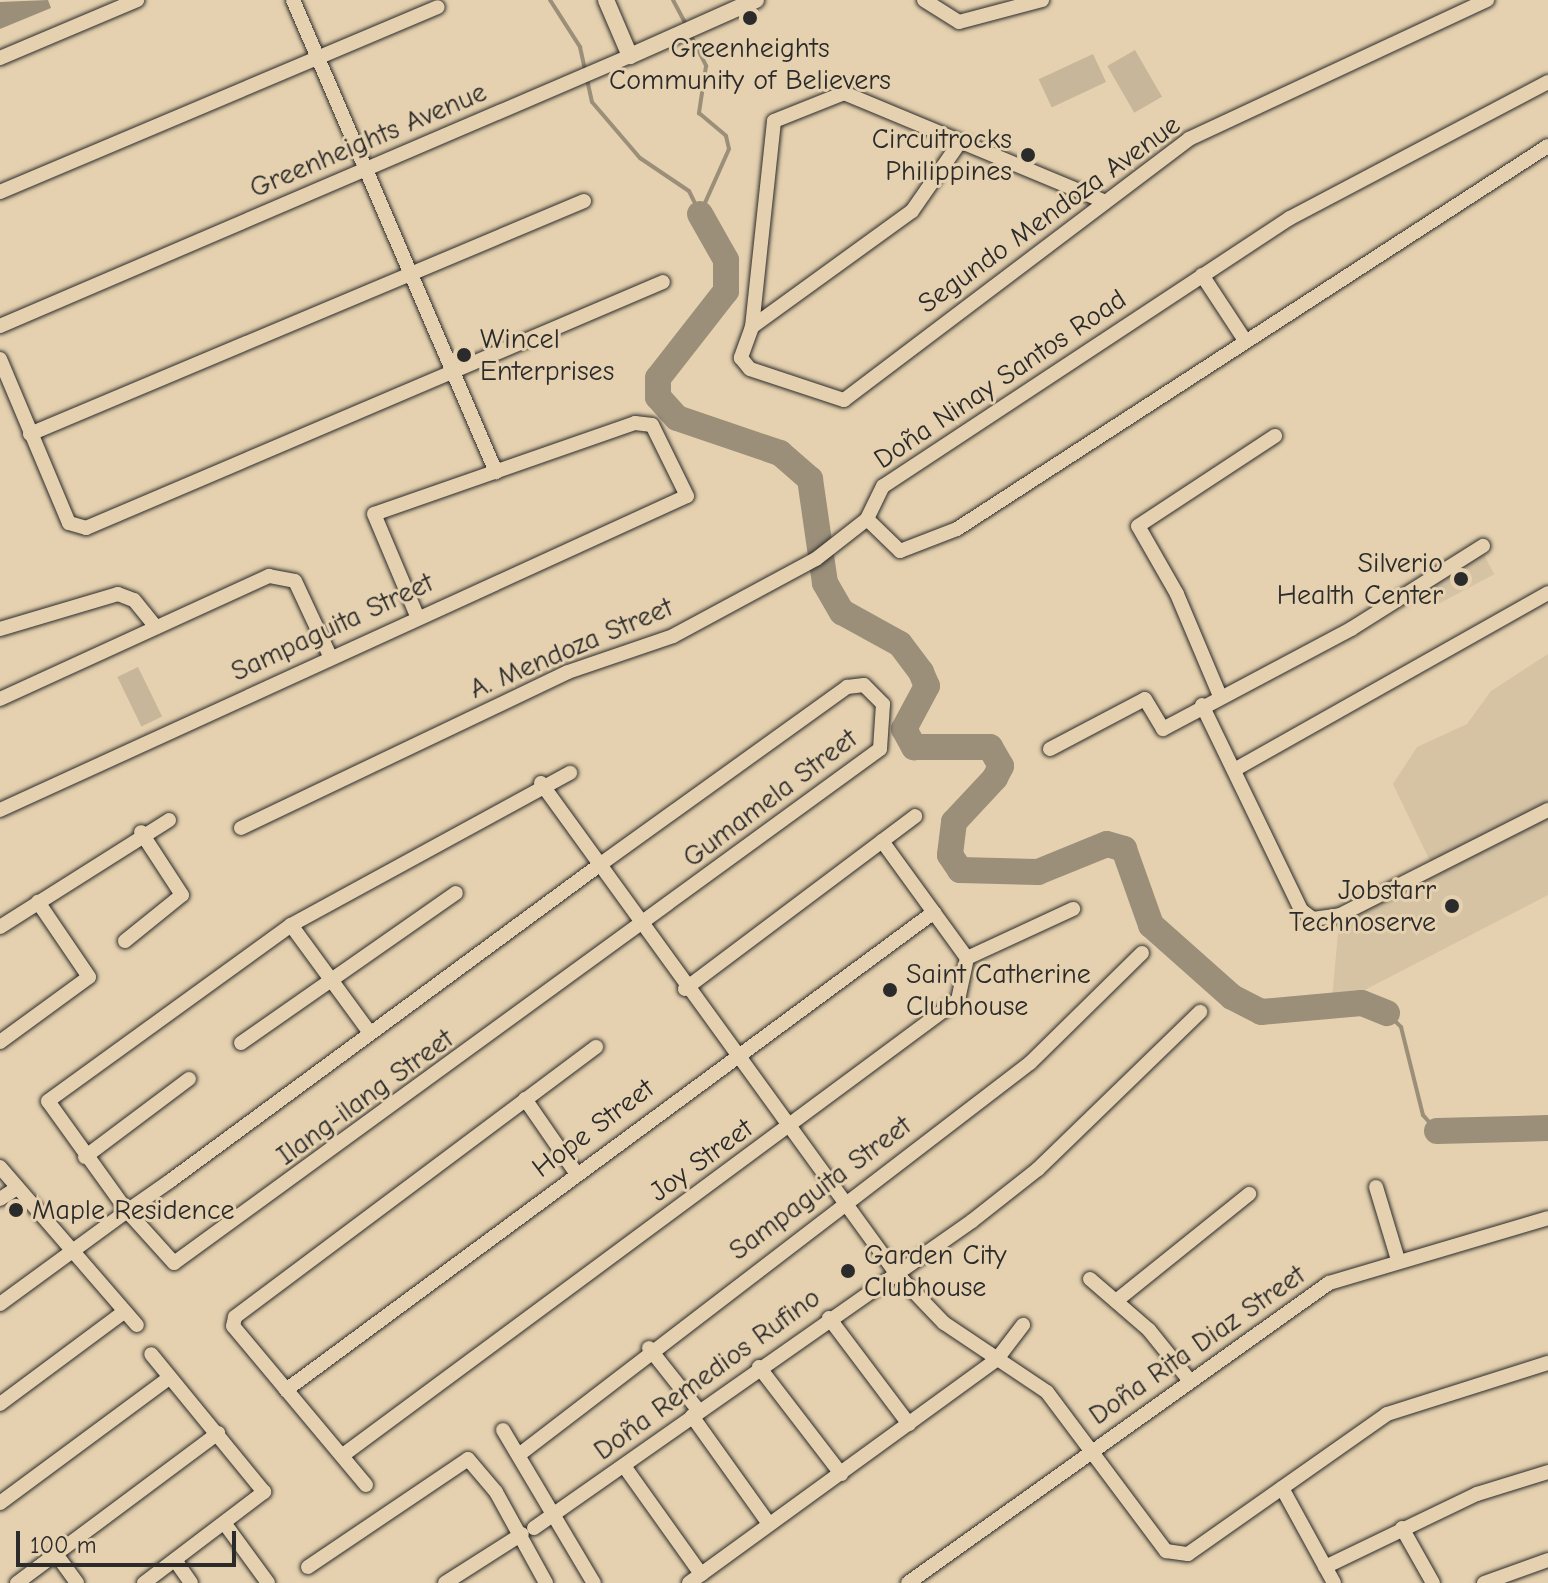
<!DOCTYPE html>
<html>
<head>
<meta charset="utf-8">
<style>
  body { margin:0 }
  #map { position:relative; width:1548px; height:1583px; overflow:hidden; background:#e5d1af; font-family:"Comic Neue",sans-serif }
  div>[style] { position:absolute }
  .built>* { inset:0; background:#d5c3a4; transform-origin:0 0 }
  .green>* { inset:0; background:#c7b699; transform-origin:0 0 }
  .water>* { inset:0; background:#9b8f7a }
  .stream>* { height:4px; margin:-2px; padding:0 2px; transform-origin:2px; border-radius:2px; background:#9b8f7a }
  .river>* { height:26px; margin:-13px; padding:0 13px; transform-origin:13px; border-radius:13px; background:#9b8f7a }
  .roads { filter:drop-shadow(0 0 2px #2b2b2b) drop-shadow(0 0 2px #2b2b2b) }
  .minor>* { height:14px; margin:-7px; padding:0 7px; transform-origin:7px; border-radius:7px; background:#e5d1af }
  .tertiary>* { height:16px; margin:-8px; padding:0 8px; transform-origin:8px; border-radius:8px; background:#e5d1af }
  .dots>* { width:22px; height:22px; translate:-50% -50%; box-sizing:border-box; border:4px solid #e5d1af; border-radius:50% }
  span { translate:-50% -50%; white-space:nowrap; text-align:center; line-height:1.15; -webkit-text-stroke:6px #e5d1af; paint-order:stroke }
  .poi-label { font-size:28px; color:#2b2b2b }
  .right { translate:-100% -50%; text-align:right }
  .left { translate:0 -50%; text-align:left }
  .street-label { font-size:28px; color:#2b2b2b }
  .scale { position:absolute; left:16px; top:1531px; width:220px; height:36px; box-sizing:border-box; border:4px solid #2b2b2b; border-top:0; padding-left:10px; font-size:24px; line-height:28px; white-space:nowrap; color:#2b2b2b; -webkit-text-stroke:6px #e5d1af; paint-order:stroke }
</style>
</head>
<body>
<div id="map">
  <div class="built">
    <i style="left:1483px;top:553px;width:24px;height:63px;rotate:62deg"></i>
    <i style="clip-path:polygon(1548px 654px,1548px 895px,1355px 995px,1332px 999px,1340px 911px,1430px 861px,1393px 784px,1417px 747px,1467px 724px,1491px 691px)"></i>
  </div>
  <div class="green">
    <i style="left:1135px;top:50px;width:54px;height:32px;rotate:60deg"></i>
    <i style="left:1093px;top:54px;width:31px;height:60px;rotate:65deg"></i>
    <i style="left:138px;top:667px;width:55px;height:23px;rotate:64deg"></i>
  </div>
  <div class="water">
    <i style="clip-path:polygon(48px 0,51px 8px,0 29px,0 2px)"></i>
  </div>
  <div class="stream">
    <i style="left:550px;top:0;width:56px;rotate:57.4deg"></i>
    <i style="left:580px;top:47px;width:56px;rotate:77.7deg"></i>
    <i style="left:592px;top:102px;width:74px;rotate:49.4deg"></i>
    <i style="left:640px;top:158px;width:59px;rotate:34deg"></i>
    <i style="left:689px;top:191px;width:25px;rotate:64deg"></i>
    <i style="left:673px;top:0;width:30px;rotate:62deg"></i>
    <i style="left:690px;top:34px;width:36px;rotate:63deg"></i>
    <i style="left:706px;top:66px;width:48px;rotate:98.5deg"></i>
    <i style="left:699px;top:113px;width:35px;rotate:40deg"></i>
    <i style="left:726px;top:136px;width:13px;rotate:77deg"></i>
    <i style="left:729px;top:149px;width:71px;rotate:114deg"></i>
    <i style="left:1387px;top:1013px;width:20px;rotate:45deg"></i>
    <i style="left:1401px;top:1027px;width:91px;rotate:76deg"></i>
    <i style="left:1423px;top:1115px;width:21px;rotate:49deg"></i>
  </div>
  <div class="river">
    <i style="left:700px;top:214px;width:53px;rotate:60.5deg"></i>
    <i style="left:726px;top:260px;width:31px;rotate:90deg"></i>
    <i style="left:726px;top:291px;width:110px;rotate:128deg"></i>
    <i style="left:658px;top:378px;width:19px;rotate:90deg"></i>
    <i style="left:658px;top:397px;width:28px;rotate:48deg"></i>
    <i style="left:677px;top:418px;width:109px;rotate:18.8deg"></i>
    <i style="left:780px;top:453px;width:40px;rotate:41deg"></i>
    <i style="left:810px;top:479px;width:105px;rotate:81.8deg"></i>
    <i style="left:825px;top:583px;width:34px;rotate:60deg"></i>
    <i style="left:842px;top:612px;width:66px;rotate:28.9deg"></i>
    <i style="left:900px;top:644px;width:35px;rotate:53deg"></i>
    <i style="left:921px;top:672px;width:15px;rotate:67deg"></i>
    <i style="left:927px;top:686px;width:49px;rotate:118.1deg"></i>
    <i style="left:904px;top:729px;width:21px;rotate:61deg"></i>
    <i style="left:914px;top:747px;width:76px"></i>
    <i style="left:990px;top:747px;width:22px;rotate:60deg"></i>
    <i style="left:1001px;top:766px;width:13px;rotate:117deg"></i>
    <i style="left:995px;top:778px;width:60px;rotate:133deg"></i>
    <i style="left:954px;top:822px;width:33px;rotate:97deg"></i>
    <i style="left:950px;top:855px;width:18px;rotate:56deg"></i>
    <i style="left:960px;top:870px;width:78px;rotate:1.5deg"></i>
    <i style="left:1038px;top:872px;width:74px;rotate:-22.1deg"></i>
    <i style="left:1107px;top:844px;width:18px;rotate:16deg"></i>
    <i style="left:1124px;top:849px;width:81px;rotate:70.4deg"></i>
    <i style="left:1151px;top:925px;width:108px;rotate:41.6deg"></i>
    <i style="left:1232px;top:997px;width:33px;rotate:27deg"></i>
    <i style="left:1261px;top:1012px;width:101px;rotate:-5.1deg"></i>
    <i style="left:1362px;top:1003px;width:27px;rotate:22deg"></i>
    <i style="left:1437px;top:1131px;width:111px;rotate:-1.5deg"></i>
  </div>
  <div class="roads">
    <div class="minor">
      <i style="left:293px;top:0;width:514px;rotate:66.73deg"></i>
      <i style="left:924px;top:0;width:41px;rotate:32.2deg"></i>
      <i style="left:959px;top:22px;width:86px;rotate:-14.8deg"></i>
      <i style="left:0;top:58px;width:149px;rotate:-22.9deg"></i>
      <i style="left:1548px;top:82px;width:292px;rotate:152.2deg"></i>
      <i style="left:1290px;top:218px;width:487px;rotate:146.6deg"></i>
      <i style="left:883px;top:486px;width:37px;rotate:116deg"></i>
      <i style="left:867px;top:519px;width:46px;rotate:44.1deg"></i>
      <i style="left:900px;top:551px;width:61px;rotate:-21.1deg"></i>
      <i style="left:957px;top:529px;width:704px;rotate:-32.95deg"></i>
      <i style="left:960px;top:142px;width:84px;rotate:124.8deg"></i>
      <i style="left:912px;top:211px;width:198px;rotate:144.1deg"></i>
      <i style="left:752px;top:327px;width:33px;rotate:110deg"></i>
      <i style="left:741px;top:358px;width:14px;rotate:51deg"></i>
      <i style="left:750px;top:369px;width:99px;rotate:18.3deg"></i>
      <i style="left:844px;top:400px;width:433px;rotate:-37.1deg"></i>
      <i style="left:1189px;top:139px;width:329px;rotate:-25deg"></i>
      <i style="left:0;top:192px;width:475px;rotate:-22.9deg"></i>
      <i style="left:1202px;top:275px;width:77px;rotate:56.7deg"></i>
      <i style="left:0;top:326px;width:685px;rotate:-23.2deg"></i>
      <i style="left:752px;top:327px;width:207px;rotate:-83.9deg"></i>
      <i style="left:774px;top:121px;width:75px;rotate:-21.8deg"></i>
      <i style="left:844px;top:93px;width:282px;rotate:22.6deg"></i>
      <i style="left:0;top:359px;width:178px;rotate:67.2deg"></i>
      <i style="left:69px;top:523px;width:18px;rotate:16deg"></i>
      <i style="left:86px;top:528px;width:627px;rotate:-23.09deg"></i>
      <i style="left:30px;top:434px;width:601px;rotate:-22.81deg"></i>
      <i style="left:0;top:629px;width:123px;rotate:-16.5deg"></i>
      <i style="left:118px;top:594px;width:17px;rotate:21deg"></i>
      <i style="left:134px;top:600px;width:35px;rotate:51deg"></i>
      <i style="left:1220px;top:696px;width:111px;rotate:-112.9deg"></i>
      <i style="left:1177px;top:594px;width:78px;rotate:-119.8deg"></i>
      <i style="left:1138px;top:526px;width:164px;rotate:-33.3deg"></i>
      <i style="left:0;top:699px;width:296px;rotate:-24.6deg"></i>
      <i style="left:269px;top:576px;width:26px;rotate:11deg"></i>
      <i style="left:295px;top:581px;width:81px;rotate:65deg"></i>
      <i style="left:1202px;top:705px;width:228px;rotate:64.2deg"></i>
      <i style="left:1301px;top:910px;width:15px;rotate:37deg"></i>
      <i style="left:1313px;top:919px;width:27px;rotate:-8deg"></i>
      <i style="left:1340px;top:915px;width:233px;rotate:-26.8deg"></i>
      <i style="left:1050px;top:749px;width:107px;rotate:-27.8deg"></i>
      <i style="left:1145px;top:699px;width:35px;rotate:59deg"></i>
      <i style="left:1163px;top:729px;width:213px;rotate:-28deg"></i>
      <i style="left:1351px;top:629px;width:156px;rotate:-32.2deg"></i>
      <i style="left:1234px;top:770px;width:360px;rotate:-29.4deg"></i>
      <i style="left:541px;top:783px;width:605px;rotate:54.08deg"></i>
      <i style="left:896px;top:1273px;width:69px;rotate:46.2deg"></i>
      <i style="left:944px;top:1323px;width:124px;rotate:33.8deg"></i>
      <i style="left:1047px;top:1392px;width:199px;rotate:53.2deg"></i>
      <i style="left:1166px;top:1551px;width:22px;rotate:8deg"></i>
      <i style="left:1188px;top:1554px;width:243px;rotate:-35.1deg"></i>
      <i style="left:1387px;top:1414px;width:169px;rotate:-17.6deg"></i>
      <i style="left:0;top:810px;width:755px;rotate:-24.56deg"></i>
      <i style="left:687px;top:496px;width:79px;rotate:-116.2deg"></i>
      <i style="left:652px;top:425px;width:17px;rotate:-173deg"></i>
      <i style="left:635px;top:423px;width:276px;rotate:160.8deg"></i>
      <i style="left:374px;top:514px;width:111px;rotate:67.1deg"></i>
      <i style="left:241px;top:828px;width:362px;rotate:-25.5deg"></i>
      <i style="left:568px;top:672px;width:111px;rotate:-18.9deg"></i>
      <i style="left:673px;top:636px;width:162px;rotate:-28.3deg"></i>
      <i style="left:816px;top:559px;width:65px;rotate:-38.1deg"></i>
      <i style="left:882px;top:841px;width:145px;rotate:54deg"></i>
      <i style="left:291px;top:925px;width:134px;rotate:53.8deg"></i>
      <i style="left:0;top:927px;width:200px;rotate:-32.3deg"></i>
      <i style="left:125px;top:941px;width:73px;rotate:-38.9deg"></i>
      <i style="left:182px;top:895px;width:75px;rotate:-123.1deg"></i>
      <i style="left:967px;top:958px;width:117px;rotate:-24.8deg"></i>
      <i style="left:685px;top:989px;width:288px;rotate:-36.9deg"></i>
      <i style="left:0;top:1042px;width:110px;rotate:-36.1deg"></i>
      <i style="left:89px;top:977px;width:91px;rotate:-124.2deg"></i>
      <i style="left:241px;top:1043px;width:262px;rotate:-34.9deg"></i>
      <i style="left:525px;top:1099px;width:90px;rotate:55.4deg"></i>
      <i style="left:85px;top:1157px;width:130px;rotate:-36.9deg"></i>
      <i style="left:0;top:1167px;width:209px;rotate:49.1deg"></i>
      <i style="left:1376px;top:1187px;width:76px;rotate:73.2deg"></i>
      <i style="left:0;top:1199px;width:20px;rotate:-33deg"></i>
      <i style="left:1090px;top:1279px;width:78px;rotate:40.8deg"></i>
      <i style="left:1149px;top:1330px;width:65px;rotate:51.2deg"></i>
      <i style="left:1116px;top:1301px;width:171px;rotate:-38.8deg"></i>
      <i style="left:0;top:1304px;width:157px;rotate:-36.2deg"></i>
      <i style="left:127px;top:1211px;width:52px;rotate:-34.9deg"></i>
      <i style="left:170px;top:1181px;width:531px;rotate:-36.35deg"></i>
      <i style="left:598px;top:866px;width:307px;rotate:-35.7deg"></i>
      <i style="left:847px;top:687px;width:17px;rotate:-7deg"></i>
      <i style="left:864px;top:685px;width:27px;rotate:45deg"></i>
      <i style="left:883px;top:704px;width:45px;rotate:93.8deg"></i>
      <i style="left:880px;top:749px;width:873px;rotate:143.94deg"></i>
      <i style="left:174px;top:1263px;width:70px;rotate:-132.1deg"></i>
      <i style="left:127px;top:1211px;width:135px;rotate:-125.7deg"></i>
      <i style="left:48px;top:1101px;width:300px;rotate:-35.9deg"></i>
      <i style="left:291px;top:925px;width:318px;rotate:-28.6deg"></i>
      <i style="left:829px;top:1318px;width:133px;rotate:53deg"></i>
      <i style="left:649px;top:1348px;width:80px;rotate:51.6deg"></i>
      <i style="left:759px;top:1367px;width:135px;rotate:52.5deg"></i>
      <i style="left:286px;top:1390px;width:805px;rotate:-36.41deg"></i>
      <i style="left:0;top:1404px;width:154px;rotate:-36.6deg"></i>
      <i style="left:692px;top:1416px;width:133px;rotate:54.5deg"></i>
      <i style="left:503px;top:1430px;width:178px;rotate:59.3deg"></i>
      <i style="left:520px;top:1454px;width:643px;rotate:-37.48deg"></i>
      <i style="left:1030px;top:1063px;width:157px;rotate:-44.5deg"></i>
      <i style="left:343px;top:1455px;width:765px;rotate:-36.5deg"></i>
      <i style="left:958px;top:1000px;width:43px;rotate:-77.9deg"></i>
      <i style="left:624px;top:1466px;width:133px;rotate:54.5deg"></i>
      <i style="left:366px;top:1485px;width:207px;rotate:-129.9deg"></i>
      <i style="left:233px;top:1326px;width:9px;rotate:-77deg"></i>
      <i style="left:235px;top:1317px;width:451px;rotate:-36.8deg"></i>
      <i style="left:1282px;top:1488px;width:108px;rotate:61.3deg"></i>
      <i style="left:0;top:1503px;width:210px;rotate:-36.5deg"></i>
      <i style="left:225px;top:1524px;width:73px;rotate:53.9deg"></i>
      <i style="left:534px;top:1528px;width:535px;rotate:-35.03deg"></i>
      <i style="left:972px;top:1221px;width:84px;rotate:-38.2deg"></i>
      <i style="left:1038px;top:1169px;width:226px;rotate:-44.1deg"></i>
      <i style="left:1402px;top:1528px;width:63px;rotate:60.6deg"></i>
      <i style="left:56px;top:1554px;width:36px;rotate:54deg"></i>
      <i style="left:175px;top:1560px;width:28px;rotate:55deg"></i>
      <i style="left:308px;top:1567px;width:193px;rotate:-34deg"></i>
      <i style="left:468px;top:1459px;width:43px;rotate:49.7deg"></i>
      <i style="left:496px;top:1492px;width:104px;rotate:61.2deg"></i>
      <i style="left:1325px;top:1567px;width:169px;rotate:-25.7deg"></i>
      <i style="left:1477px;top:1494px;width:74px;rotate:-17.2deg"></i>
      <i style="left:17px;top:1583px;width:251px;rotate:-36.7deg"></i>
      <i style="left:144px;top:1583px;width:151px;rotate:-37.2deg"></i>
      <i style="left:264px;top:1492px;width:178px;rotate:-129.3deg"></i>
      <i style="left:445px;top:1583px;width:91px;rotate:-32.5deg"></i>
      <i style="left:689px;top:1583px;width:381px;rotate:-36deg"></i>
      <i style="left:997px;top:1359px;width:43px;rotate:-52.6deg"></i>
      <i style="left:908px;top:1583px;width:517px;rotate:-35.47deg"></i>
      <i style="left:1329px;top:1283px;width:228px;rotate:-16.5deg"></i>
      <i style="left:1484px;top:1583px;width:68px;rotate:-19.8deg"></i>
    </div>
    <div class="tertiary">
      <i style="left:606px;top:0;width:61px;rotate:66.8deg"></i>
      <i style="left:630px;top:56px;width:138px;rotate:-24deg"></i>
    </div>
  </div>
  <div class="dots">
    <i style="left:750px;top:18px;background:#2b2b2b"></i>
    <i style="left:1028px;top:155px;background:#2b2b2b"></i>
    <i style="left:464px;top:355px;background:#2b2b2b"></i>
    <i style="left:1461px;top:579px;background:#2b2b2b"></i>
    <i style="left:1452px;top:906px;background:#2b2b2b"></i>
    <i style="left:890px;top:990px;background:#2b2b2b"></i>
    <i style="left:16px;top:1210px;background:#2b2b2b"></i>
    <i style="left:848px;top:1271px;background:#2b2b2b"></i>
  </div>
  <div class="poi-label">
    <span style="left:750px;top:64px">Greenheights<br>Community of Believers</span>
    <span class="right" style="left:1012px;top:155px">Circuitrocks<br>Philippines</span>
    <span class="left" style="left:480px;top:355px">Wincel<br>Enterprises</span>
    <span class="right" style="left:1443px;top:579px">Silverio<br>Health Center</span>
    <span class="right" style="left:1436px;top:906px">Jobstarr<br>Technoserve</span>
    <span class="left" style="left:906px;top:990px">Saint Catherine<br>Clubhouse</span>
    <span class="left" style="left:32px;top:1210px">Maple Residence</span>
    <span class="left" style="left:864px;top:1271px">Garden City<br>Clubhouse</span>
  </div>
  <div class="street-label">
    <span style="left:368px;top:140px;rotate:-23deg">Greenheights Avenue</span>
    <span style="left:1049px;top:214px;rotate:-36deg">Segundo Mendoza Avenue</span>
    <span style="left:1000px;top:379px;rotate:-34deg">Doña Ninay Santos Road</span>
    <span style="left:332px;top:627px;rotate:-25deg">Sampaguita Street</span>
    <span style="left:571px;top:648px;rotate:-23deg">A. Mendoza Street</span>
    <span style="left:770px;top:798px;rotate:-37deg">Gumamela Street</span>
    <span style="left:365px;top:1097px;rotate:-36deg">Ilang-ilang Street</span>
    <span style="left:593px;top:1128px;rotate:-37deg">Hope Street</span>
    <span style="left:701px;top:1160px;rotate:-36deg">Joy Street</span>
    <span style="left:820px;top:1188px;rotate:-37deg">Sampaguita Street</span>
    <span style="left:1197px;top:1345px;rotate:-35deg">Doña Rita Diaz Street</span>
    <span style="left:707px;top:1374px;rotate:-36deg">Doña Remedios Rufino</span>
  </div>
  <div class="scale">100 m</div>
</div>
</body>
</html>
